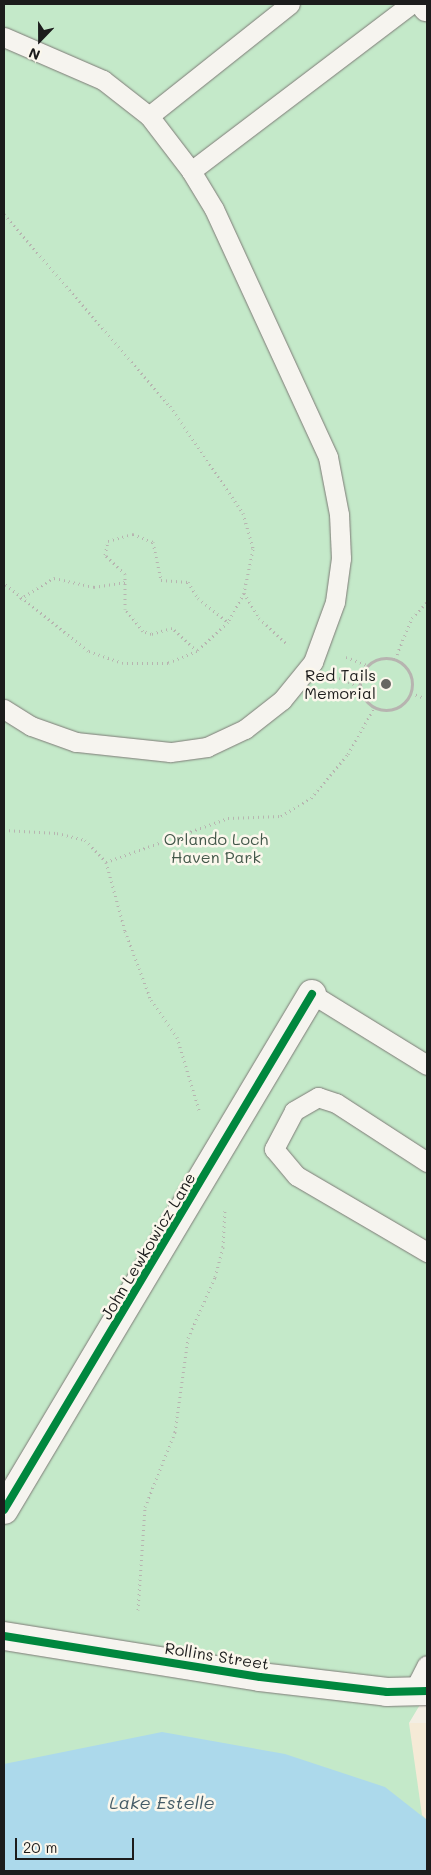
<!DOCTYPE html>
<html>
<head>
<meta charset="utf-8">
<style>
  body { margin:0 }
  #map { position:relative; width:431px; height:1875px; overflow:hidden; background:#f3eee3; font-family:Mali,sans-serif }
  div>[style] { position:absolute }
  .built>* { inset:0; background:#f5ead6 }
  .green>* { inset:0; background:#c4e9c9 }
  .water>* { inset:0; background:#acd9eb }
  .path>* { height:3px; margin-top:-1.5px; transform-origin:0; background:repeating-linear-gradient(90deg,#b7b4b0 0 1px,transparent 0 5px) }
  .path>.ring { margin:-1.5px; padding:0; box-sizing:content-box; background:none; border:3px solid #b7b4b0; border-radius:50% }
  .roads { filter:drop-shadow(0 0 1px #7d7a76) drop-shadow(0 0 1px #7d7a76) }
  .lane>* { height:19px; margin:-9.5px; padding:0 9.5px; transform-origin:9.5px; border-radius:9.5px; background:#f6f4ef }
  .street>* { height:28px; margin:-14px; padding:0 14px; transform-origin:14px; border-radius:14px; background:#f6f4ef }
  .secondary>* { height:28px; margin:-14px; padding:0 14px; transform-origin:14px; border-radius:14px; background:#f6f4ef }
  .cycleway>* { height:8px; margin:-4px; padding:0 4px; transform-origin:4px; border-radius:4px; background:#00873e }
  .dots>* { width:14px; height:14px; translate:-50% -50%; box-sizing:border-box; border:2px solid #fbf7ec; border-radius:50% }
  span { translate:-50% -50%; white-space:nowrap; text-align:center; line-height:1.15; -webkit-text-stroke:5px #fbf7ec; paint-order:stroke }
  .poi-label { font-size:16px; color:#1c1c1c }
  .right { translate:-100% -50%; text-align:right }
  .park-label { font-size:16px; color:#43584a }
  .street-label { font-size:16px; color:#1c1c1c }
  .water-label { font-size:18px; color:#445b66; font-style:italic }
  .frame { position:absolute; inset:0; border:5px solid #1c1c1c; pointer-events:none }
  .north { position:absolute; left:15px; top:15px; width:50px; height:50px; -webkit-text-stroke:4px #fbf7ec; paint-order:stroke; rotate:202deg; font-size:14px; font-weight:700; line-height:20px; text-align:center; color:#1c1c1c }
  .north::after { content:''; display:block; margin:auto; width:18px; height:22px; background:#1c1c1c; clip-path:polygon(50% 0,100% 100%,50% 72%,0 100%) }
  .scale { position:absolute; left:15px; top:1838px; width:119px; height:22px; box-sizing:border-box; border:2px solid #1c1c1c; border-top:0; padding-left:6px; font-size:15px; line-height:18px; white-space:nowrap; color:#1c1c1c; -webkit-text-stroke:4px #fbf7ec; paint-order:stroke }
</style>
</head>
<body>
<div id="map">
  <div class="built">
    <i style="clip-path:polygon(409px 1723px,427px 1723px,427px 1820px,418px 1812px)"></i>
  </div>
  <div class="green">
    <i style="clip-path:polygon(4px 4px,427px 4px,427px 1693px,409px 1723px,422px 1815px,427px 1820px,427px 1871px,4px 1839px)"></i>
  </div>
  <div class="water">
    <i style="clip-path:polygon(162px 1732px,285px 1754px,385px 1787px,427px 1820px,427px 1871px,4px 1871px,4px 1764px)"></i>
  </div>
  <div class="path">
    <i style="left:4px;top:214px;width:254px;rotate:49.2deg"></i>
    <i style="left:170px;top:406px;width:130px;rotate:55.7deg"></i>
    <i style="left:243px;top:513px;width:37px;rotate:74deg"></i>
    <i style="left:253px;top:549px;width:45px;rotate:101.6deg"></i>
    <i style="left:244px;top:593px;width:33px;rotate:119deg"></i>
    <i style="left:228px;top:622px;width:42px;rotate:136.9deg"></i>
    <i style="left:197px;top:651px;width:31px;rotate:158deg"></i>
    <i style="left:168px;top:663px;width:45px;rotate:180deg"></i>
    <i style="left:123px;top:663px;width:37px;rotate:-161deg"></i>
    <i style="left:88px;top:651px;width:108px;rotate:-141deg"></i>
    <i style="left:244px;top:593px;width:29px;rotate:59deg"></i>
    <i style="left:259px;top:618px;width:40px;rotate:43deg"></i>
    <i style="left:20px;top:599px;width:40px;rotate:-32deg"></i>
    <i style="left:54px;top:578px;width:41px;rotate:12.7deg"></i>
    <i style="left:94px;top:587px;width:32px;rotate:-9deg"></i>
    <i style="left:197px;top:651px;width:34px;rotate:-137deg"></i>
    <i style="left:172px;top:628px;width:22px;rotate:164deg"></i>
    <i style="left:151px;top:634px;width:9px;rotate:-159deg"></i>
    <i style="left:143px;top:631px;width:28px;rotate:-129deg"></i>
    <i style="left:125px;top:609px;width:35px;rotate:-90deg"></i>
    <i style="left:125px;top:574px;width:28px;rotate:-136deg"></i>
    <i style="left:105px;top:555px;width:14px;rotate:-78deg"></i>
    <i style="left:108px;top:541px;width:26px;rotate:-16deg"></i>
    <i style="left:133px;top:534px;width:22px;rotate:22deg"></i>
    <i style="left:153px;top:542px;width:39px;rotate:78deg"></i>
    <i style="left:161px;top:580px;width:27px;rotate:4deg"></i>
    <i style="left:188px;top:582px;width:19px;rotate:58deg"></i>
    <i style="left:198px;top:598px;width:38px;rotate:39deg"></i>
    <i style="left:346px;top:657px;width:22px;rotate:21deg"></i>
    <i class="ring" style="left:360px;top:658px;width:49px;height:49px"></i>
    <i style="left:395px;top:659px;width:44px;rotate:-67.5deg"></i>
    <i style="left:412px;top:618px;width:22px;rotate:-47deg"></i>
    <i style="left:339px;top:678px;width:22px;rotate:22deg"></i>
    <i style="left:411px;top:693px;width:12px;rotate:20deg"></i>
    <i style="left:4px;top:830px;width:53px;rotate:3.2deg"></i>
    <i style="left:57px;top:833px;width:29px;rotate:14deg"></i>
    <i style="left:85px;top:840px;width:30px;rotate:46deg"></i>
    <i style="left:106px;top:862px;width:72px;rotate:74.6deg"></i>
    <i style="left:125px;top:931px;width:74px;rotate:69.4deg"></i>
    <i style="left:151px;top:1000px;width:45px;rotate:54.9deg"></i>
    <i style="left:177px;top:1037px;width:79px;rotate:73.2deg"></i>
    <i style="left:106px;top:862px;width:130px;rotate:-19.8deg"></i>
    <i style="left:228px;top:818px;width:53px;rotate:-2.2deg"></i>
    <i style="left:281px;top:816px;width:35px;rotate:-31deg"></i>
    <i style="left:311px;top:798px;width:57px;rotate:-49.9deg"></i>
    <i style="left:348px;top:754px;width:53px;rotate:-60.5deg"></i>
    <i style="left:138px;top:1610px;width:103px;rotate:-86.1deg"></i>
    <i style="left:145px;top:1507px;width:81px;rotate:-68.2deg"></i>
    <i style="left:175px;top:1432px;width:95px;rotate:-82.1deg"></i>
    <i style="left:188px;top:1338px;width:67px;rotate:-66.1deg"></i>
    <i style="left:215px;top:1277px;width:31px;rotate:-75deg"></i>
    <i style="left:223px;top:1247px;width:37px;rotate:-87deg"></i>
  </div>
  <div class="roads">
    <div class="lane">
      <i style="left:4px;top:37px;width:108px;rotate:23.5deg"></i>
      <i style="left:103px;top:80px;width:58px;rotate:38deg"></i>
      <i style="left:149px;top:116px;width:69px;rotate:52.6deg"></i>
      <i style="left:191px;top:171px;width:44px;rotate:58.8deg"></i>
      <i style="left:214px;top:209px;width:273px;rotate:65.3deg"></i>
      <i style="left:328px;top:457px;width:58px;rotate:79.1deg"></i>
      <i style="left:339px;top:514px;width:44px;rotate:87.4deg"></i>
      <i style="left:341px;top:558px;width:44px;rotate:97.8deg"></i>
      <i style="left:335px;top:602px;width:64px;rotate:110.1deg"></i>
      <i style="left:313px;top:662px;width:49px;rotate:129.2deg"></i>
      <i style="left:282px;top:700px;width:47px;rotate:141.9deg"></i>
      <i style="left:245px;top:729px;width:42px;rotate:154.7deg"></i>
      <i style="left:207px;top:747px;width:37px;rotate:172deg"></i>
      <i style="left:170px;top:752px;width:95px;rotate:-173.9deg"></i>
      <i style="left:76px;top:742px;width:48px;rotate:-160.4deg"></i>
      <i style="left:31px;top:726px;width:32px;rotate:-148deg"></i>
      <i style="left:149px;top:116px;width:180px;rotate:-38.5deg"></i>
      <i style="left:191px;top:171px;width:276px;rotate:-37.2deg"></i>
      <i style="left:312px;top:994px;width:135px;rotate:31.7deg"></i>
      <i style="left:427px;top:1162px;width:108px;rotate:-147deg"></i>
      <i style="left:336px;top:1103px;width:19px;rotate:-162deg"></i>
      <i style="left:318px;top:1097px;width:28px;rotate:150deg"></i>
      <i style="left:294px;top:1111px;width:43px;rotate:117.8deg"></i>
      <i style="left:274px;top:1149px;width:35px;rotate:50deg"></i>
      <i style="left:297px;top:1176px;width:151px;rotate:30.3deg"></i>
      <i style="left:413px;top:1692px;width:30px;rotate:-63deg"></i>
    </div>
    <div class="street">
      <i style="left:4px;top:1510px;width:601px;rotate:-59.17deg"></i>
    </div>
    <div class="secondary">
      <i style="left:425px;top:4px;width:4px;rotate:56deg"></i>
      <i style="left:4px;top:1636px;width:259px;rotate:9.1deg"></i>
      <i style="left:260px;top:1677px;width:128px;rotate:6.7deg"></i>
      <i style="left:387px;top:1692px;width:40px;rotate:-1.4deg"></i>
    </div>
  </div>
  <div class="cycleway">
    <i style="left:4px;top:1510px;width:601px;rotate:-59.17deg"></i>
    <i style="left:4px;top:1636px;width:259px;rotate:9.1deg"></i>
    <i style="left:260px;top:1677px;width:128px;rotate:6.7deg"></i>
    <i style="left:387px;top:1692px;width:40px;rotate:-1.4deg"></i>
  </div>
  <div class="dots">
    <i style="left:386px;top:684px;background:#676662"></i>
  </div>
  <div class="poi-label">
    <span class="right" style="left:376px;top:684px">Red Tails<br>Memorial</span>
  </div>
  <div class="park-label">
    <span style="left:216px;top:848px">Orlando Loch<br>Haven Park</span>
  </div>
  <div class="street-label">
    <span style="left:148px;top:1246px;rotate:-59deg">John Lewkowicz Lane</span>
    <span style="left:217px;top:1656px;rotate:9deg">Rollins Street</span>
  </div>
  <div class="water-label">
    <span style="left:162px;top:1802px">Lake Estelle</span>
  </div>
  <div class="frame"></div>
  <div class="north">N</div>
  <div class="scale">20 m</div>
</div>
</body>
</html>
